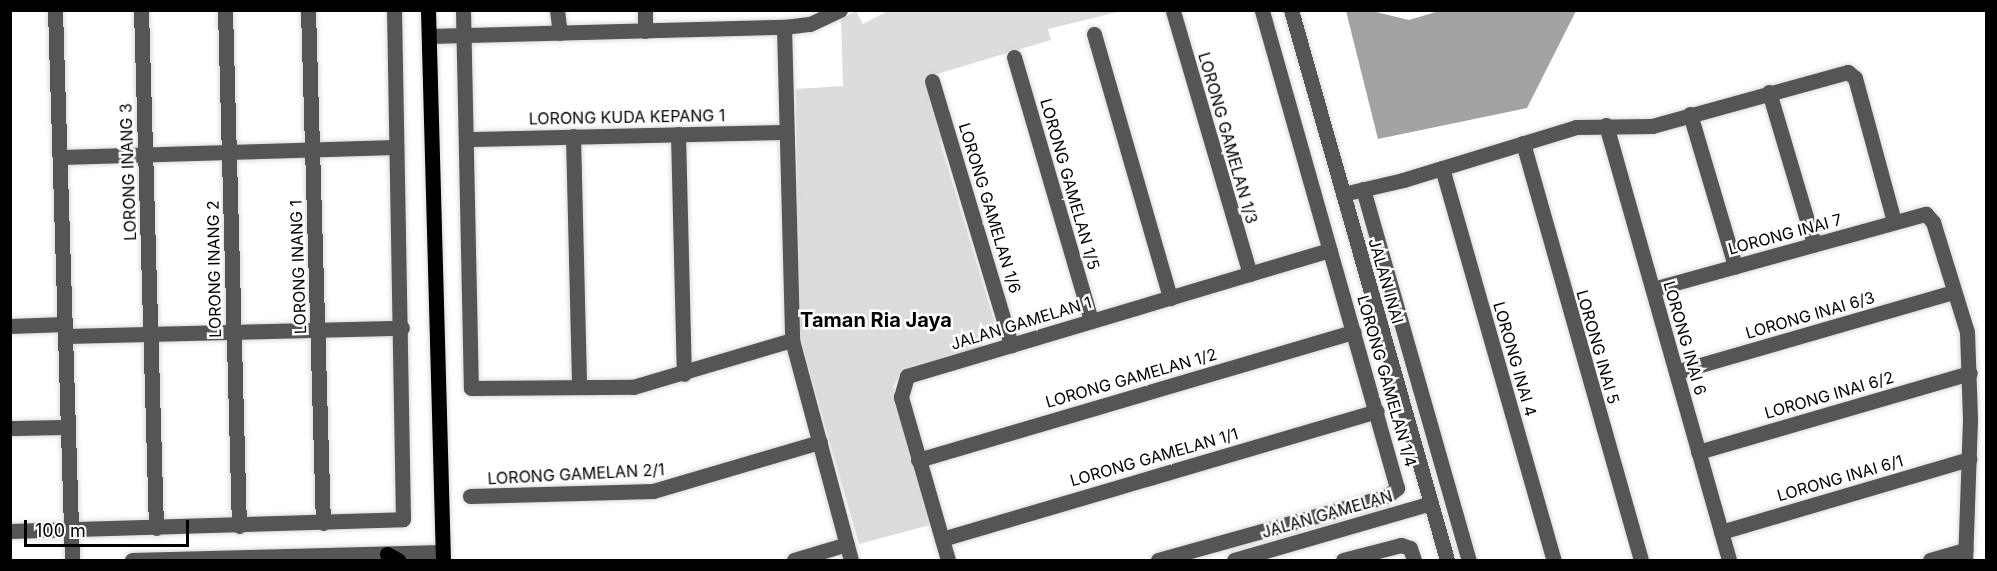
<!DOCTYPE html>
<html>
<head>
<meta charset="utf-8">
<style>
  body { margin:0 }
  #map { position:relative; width:1997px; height:571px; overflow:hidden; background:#fff; font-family:Inter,sans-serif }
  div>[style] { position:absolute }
  .green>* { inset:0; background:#dcdcdc }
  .water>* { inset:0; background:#a3a3a3 }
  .roads { filter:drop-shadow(0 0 2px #dbdbdb) drop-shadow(0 0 2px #dbdbdb) }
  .minor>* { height:15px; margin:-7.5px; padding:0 7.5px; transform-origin:7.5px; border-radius:7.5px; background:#555 }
  .major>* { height:15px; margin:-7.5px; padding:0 7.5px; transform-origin:7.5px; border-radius:7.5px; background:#000 }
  span { translate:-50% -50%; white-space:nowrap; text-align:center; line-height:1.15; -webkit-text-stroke:5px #fff; paint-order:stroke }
  .street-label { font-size:16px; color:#000 }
  .quarter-label { font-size:20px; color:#000; font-weight:700 }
  .frame { position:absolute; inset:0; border:12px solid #000; pointer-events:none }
  .scale { position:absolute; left:24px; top:520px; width:165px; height:27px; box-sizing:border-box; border:3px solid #000; border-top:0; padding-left:8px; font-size:18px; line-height:21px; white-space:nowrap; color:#000; -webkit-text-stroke:4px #fff; paint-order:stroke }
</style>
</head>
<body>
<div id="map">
  <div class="green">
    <i style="clip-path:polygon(856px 11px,863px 24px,888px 11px,1122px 11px,1048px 29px,1051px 40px,927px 77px,946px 140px,940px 142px,996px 327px,978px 333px,983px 347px,903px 371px,893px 386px,930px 525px,859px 544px,798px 332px,796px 89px,843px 86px,841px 19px)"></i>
  </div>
  <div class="water">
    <i style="clip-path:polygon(1346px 11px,1372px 11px,1409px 20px,1439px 11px,1576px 11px,1527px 108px,1378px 139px)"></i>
  </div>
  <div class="roads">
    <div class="minor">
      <i style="left:55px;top:10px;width:550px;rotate:88.23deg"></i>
      <i style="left:141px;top:10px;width:518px;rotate:88.34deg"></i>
      <i style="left:225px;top:10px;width:516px;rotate:88.45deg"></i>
      <i style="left:308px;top:10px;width:513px;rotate:88.33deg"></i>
      <i style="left:463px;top:10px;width:378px;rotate:88.8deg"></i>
      <i style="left:471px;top:388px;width:162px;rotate:-0.4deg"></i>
      <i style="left:633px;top:387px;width:166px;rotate:-16.5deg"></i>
      <i style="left:557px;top:10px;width:23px;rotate:83deg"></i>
      <i style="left:645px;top:10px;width:21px;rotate:90deg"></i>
      <i style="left:1291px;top:10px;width:572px;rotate:74.16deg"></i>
      <i style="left:1173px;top:11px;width:274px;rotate:73.7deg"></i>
      <i style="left:784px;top:27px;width:313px;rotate:88.5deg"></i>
      <i style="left:792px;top:340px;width:228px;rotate:75deg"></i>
      <i style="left:1094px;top:34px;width:275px;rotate:73.9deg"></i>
      <i style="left:429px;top:36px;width:355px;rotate:-1.5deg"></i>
      <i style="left:784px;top:27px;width:26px;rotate:-7deg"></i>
      <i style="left:810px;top:24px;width:33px;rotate:-25deg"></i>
      <i style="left:1014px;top:57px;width:275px;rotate:73.7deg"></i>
      <i style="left:932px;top:81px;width:276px;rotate:73.3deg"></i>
      <i style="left:1769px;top:92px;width:159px;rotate:73.5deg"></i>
      <i style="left:1690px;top:114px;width:159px;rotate:73.5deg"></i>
      <i style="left:1606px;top:125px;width:452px;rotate:74.2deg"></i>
      <i style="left:678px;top:134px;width:240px;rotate:88.6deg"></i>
      <i style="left:573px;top:136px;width:251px;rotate:88.6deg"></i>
      <i style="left:469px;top:139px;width:317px;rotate:-1.3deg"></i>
      <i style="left:1523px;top:143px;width:433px;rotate:74.2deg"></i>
      <i style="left:61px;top:157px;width:335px;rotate:-1.7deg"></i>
      <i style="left:1442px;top:168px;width:408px;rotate:74.1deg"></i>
      <i style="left:1363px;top:189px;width:386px;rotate:74.1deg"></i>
      <i style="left:1343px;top:194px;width:62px;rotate:-13.1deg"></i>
      <i style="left:1403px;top:180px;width:181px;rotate:-17deg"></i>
      <i style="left:1576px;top:127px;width:76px;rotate:-0.8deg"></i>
      <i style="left:1652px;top:126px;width:203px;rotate:-15.4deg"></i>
      <i style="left:1848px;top:72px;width:9px;rotate:41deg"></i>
      <i style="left:1855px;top:78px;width:149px;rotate:74.8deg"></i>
      <i style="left:1653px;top:289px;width:283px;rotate:-15.4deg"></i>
      <i style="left:1926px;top:214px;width:11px;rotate:49deg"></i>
      <i style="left:1933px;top:222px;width:115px;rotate:72.8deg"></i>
      <i style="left:1967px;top:332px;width:88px;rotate:88deg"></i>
      <i style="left:1970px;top:420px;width:140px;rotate:92deg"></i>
      <i style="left:10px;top:326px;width:55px;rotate:-2.1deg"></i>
      <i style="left:66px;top:336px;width:336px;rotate:-1.4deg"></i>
      <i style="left:1676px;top:372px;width:289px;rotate:-16.1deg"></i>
      <i style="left:10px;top:428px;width:58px;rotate:-1deg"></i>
      <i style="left:1698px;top:452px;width:283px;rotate:-16.2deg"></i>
      <i style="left:918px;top:460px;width:454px;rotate:-16.4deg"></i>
      <i style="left:470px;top:496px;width:183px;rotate:-1.6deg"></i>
      <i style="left:653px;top:491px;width:174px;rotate:-16.4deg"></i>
      <i style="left:10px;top:531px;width:393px;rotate:-1.7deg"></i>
      <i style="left:403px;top:519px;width:509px;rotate:-91.01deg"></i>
      <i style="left:1721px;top:532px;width:259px;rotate:-16.4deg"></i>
      <i style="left:942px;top:539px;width:453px;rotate:-16.4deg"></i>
      <i style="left:132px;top:560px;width:310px;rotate:-1.5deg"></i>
      <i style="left:794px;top:560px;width:55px;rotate:-16.8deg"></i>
      <i style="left:948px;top:560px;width:170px;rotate:-106.1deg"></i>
      <i style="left:901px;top:397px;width:22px;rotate:-74deg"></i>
      <i style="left:907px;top:376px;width:441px;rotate:-16.6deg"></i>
      <i style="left:1158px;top:560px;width:238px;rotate:-15.6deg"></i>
      <i style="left:1387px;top:496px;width:13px;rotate:-39deg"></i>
      <i style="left:1397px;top:488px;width:497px;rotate:-105.8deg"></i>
      <i style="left:1234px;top:560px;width:205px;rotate:-16.1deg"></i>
      <i style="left:1343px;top:560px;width:60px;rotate:-14.5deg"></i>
      <i style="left:1401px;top:545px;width:9px;rotate:18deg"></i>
      <i style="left:1410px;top:548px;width:13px;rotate:72deg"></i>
      <i style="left:1930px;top:560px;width:37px;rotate:-16deg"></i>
    </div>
    <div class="major">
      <i style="left:428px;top:10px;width:550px;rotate:88.44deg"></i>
      <i style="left:387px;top:554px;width:13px;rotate:29deg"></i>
    </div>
  </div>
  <div class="street-label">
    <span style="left:627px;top:117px;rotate:-1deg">LORONG KUDA KEPANG 1</span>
    <span style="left:1228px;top:138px;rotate:74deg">LORONG GAMELAN 1/3</span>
    <span style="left:128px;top:172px;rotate:-92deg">LORONG INANG 3</span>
    <span style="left:1070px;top:184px;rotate:74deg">LORONG GAMELAN 1/5</span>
    <span style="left:990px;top:208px;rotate:73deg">LORONG GAMELAN 1/6</span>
    <span style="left:1785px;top:234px;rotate:-15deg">LORONG INAI 7</span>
    <span style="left:298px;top:267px;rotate:-92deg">LORONG INANG 1</span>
    <span style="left:214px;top:269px;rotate:-91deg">LORONG INANG 2</span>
    <span style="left:1386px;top:281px;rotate:74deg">JALAN INAI</span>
    <span style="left:1810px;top:315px;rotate:-16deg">LORONG INAI 6/3</span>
    <span style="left:1021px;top:323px;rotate:-17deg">JALAN GAMELAN 1</span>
    <span style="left:1685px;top:338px;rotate:74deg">LORONG INAI 6</span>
    <span style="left:1598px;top:347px;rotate:74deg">LORONG INAI 5</span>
    <span style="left:1515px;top:359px;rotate:74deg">LORONG INAI 4</span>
    <span style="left:1131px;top:378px;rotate:-16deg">LORONG GAMELAN 1/2</span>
    <span style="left:1387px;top:381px;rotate:74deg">LORONG GAMELAN 1/4</span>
    <span style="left:1829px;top:395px;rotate:-16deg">LORONG INAI 6/2</span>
    <span style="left:1154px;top:457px;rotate:-16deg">LORONG GAMELAN 1/1</span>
    <span style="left:576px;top:474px;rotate:-3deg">LORONG GAMELAN 2/1</span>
    <span style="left:1840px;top:478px;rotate:-16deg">LORONG INAI 6/1</span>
    <span style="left:1327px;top:514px;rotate:-16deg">JALAN GAMELAN</span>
  </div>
  <div class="quarter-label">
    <span style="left:876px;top:320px">Taman Ria Jaya</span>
  </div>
  <div class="frame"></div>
  <div class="scale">100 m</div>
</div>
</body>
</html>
